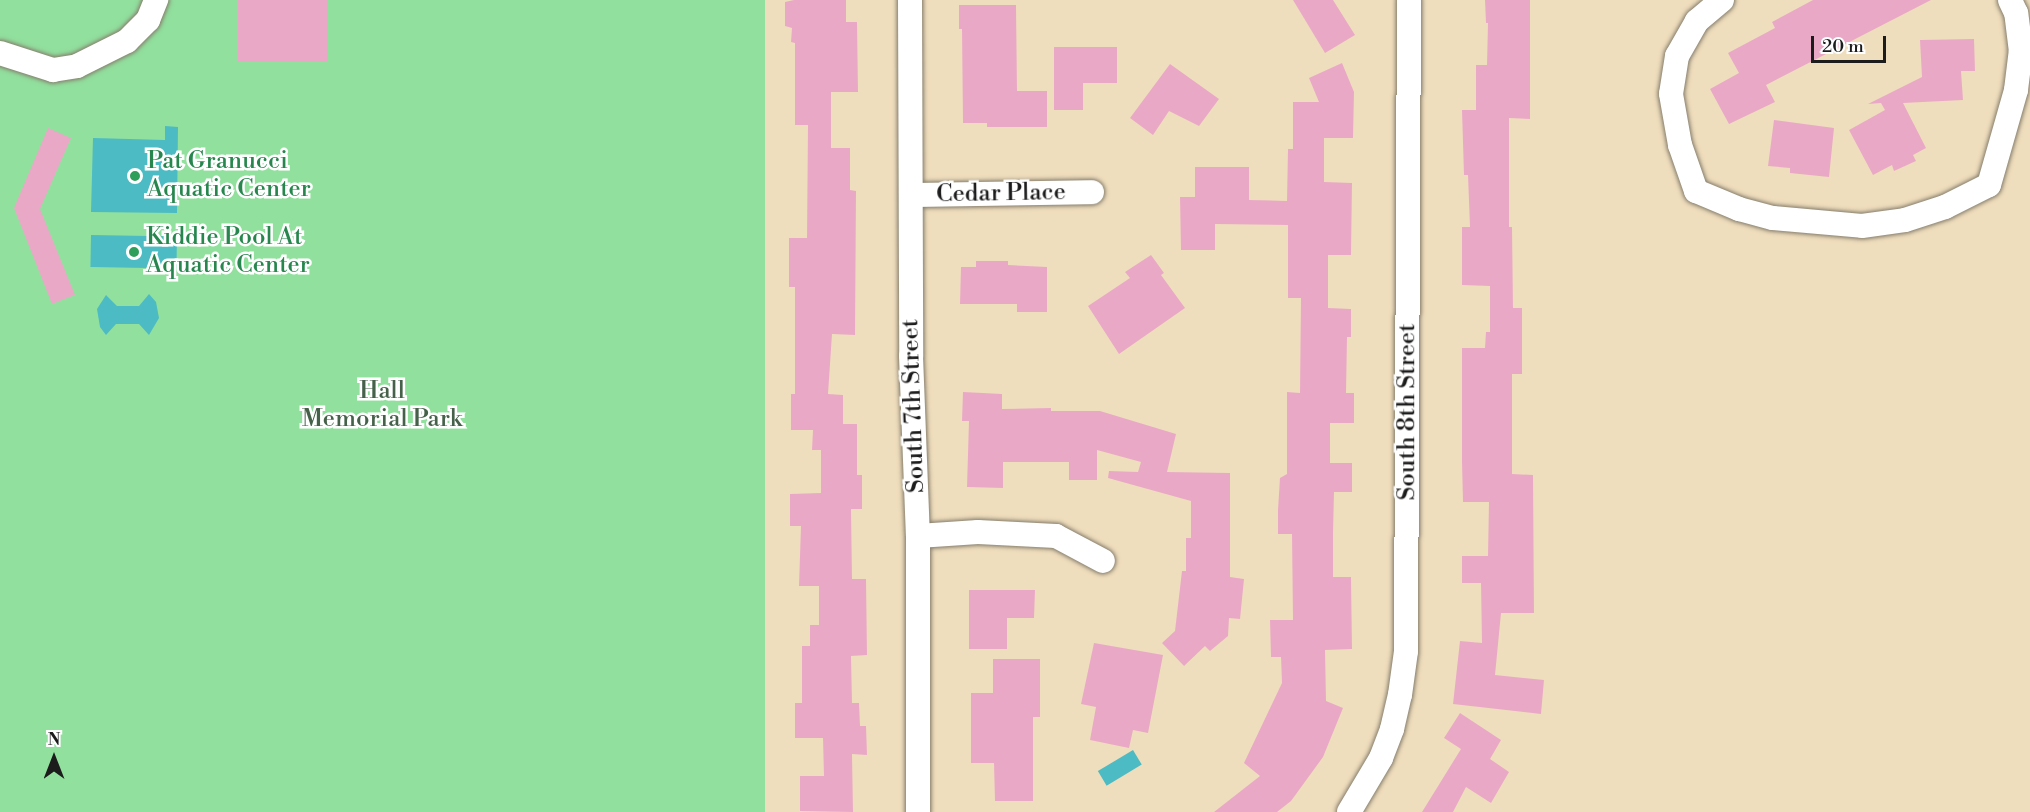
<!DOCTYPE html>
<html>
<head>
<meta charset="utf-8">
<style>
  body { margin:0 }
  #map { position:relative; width:2030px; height:812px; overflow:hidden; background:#efdebd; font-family:"Libre Bodoni",serif }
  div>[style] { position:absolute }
  .green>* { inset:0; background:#91e09e; transform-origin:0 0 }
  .water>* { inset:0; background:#4dbbc3; transform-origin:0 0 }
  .building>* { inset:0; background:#e9a9c6; transform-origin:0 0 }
  .roads { filter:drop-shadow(0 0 2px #867d6c) drop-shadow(0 0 2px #867d6c) }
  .street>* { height:24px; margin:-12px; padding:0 12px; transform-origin:12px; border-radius:12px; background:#fff }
  .dots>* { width:16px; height:16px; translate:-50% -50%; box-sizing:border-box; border:3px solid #fff; border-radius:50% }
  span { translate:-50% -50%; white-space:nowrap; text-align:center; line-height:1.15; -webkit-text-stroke:5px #fff; paint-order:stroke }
  .leisure-label { font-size:24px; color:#27864d }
  .left { translate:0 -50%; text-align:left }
  .street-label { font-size:24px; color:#1c1c1c }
  .park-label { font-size:24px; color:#45614a }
  .north { position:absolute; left:24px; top:728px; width:60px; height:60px; -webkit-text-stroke:4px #fff; paint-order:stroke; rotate:0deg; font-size:16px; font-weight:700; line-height:24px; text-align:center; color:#1c1c1c }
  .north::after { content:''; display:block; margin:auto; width:21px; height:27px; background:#1c1c1c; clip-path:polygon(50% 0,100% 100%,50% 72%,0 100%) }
  .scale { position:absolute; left:1811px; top:36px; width:75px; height:27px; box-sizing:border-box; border:3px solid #1c1c1c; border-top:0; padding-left:8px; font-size:18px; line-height:21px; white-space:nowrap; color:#1c1c1c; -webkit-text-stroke:4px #fff; paint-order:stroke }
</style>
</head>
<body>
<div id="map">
  <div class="green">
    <i style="left:0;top:0;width:765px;height:812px"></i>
  </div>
  <div class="water">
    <i style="clip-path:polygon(165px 126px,178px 127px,177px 213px,91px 212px,93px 138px,165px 140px)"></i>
    <i style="left:91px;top:235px;width:86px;height:32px;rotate:1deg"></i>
    <i style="clip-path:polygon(149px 294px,156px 302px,159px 318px,149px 335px,139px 324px,116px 324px,106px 335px,100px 327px,97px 309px,106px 295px,117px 306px,139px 306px)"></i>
    <i style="left:1133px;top:750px;width:17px;height:41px;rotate:59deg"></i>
  </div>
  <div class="building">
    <i style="left:238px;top:0;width:90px;height:62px"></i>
    <i style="clip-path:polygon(794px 0,846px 0,846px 22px,857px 22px,858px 92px,831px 92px,831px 148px,850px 148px,850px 190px,856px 191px,855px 335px,832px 334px,828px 394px,843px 395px,843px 424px,857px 424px,857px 475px,862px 475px,862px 509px,851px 509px,852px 579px,866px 579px,867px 655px,851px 656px,852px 703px,859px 703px,860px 726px,866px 726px,867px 755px,852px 754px,853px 812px,800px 811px,800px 776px,824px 776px,823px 738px,795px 738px,795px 703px,802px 703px,802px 646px,810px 646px,810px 625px,819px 625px,819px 586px,799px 586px,801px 526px,790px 526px,790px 494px,821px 493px,821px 450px,812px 450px,813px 430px,791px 430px,791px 394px,795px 394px,795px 287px,789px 287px,789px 238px,807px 238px,808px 125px,795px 125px,795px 43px,791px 42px,792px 28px,785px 26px,785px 2px)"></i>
    <i style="clip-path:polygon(1293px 0,1333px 0,1355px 35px,1325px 53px)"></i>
    <i style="clip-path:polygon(1485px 0,1530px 0,1530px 119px,1509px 118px,1509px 227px,1512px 227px,1513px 308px,1522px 308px,1522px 374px,1512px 374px,1512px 474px,1533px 475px,1534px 613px,1501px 613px,1495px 675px,1544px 680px,1541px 714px,1453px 704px,1460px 641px,1482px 643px,1481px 583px,1462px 583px,1462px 556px,1488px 556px,1489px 502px,1463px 502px,1462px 462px,1462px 348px,1485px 348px,1486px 332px,1490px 332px,1490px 286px,1462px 285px,1462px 227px,1470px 227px,1468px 175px,1464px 175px,1462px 110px,1476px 110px,1476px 65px,1487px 65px,1488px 23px,1486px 23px)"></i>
    <i style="clip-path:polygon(1813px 0,1931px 0,1766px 85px,1775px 102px,1729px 124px,1710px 89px,1739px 73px,1728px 53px,1775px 28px,1772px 22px)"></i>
    <i style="clip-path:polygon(959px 5px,1016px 5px,1017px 91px,1047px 91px,1047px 127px,987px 127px,987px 123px,963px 123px,962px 29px,959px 29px)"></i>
    <i style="clip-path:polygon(1974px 39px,1975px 71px,1961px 71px,1963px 100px,1903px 103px,1926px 148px,1913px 155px,1916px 161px,1894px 171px,1892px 165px,1873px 175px,1849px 130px,1885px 110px,1881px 103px,1868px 104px,1922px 77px,1920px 40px)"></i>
    <i style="clip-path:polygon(1054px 47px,1117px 47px,1117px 83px,1083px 83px,1083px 110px,1054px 110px)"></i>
    <i style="clip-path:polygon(1342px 63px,1354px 92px,1353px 138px,1324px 138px,1324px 182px,1352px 183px,1351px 255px,1328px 255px,1328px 308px,1351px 309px,1351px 337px,1347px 337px,1346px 393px,1354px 393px,1354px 423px,1330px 423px,1330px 463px,1352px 463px,1352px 492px,1334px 492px,1333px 534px,1333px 577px,1351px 577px,1352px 649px,1325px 650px,1326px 701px,1343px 708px,1323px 757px,1291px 801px,1277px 812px,1214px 812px,1260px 776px,1244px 763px,1282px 683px,1281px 657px,1271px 657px,1270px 620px,1293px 620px,1292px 534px,1278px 534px,1278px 510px,1280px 478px,1287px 474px,1287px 392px,1300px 393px,1301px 298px,1288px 298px,1288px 225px,1215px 224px,1215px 250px,1181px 250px,1180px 197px,1195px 197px,1195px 167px,1249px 167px,1249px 200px,1287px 201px,1288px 149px,1293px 149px,1293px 102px,1319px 102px,1309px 78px)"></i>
    <i style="clip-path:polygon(1170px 64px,1219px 99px,1199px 126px,1169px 111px,1153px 135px,1130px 118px)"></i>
    <i style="clip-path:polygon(1774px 120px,1834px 128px,1829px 177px,1790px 173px,1790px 168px,1768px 166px)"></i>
    <i style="clip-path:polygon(48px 128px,71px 138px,40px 209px,75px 295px,52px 304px,14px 208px)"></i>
    <i style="clip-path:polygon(1151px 255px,1164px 273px,1161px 275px,1185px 308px,1119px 354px,1088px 306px,1130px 278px,1125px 272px)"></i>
    <i style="clip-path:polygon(976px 261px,1008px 261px,1008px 265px,1047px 267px,1047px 312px,1017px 312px,1017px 304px,960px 304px,961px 267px,976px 267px)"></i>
    <i style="clip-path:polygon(963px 392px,1002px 394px,1002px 409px,1051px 408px,1051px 411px,1100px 411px,1176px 434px,1167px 472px,1230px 473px,1230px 577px,1244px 579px,1240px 619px,1229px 618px,1228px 636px,1210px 651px,1205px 646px,1184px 666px,1162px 643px,1175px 631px,1182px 571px,1186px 571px,1186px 538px,1191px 538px,1191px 501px,1108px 478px,1109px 471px,1138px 472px,1141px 462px,1097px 450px,1097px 480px,1069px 480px,1069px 462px,1003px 462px,1003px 488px,967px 487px,969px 421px,962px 421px)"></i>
    <i style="clip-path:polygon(969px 590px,1035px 590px,1034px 618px,1007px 618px,1007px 649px,969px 649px)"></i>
    <i style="clip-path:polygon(1094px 643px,1163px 655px,1148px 733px,1133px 730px,1129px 748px,1090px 740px,1096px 707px,1081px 704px)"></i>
    <i style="clip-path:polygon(993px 659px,1040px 659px,1040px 717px,1033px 717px,1033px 801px,995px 801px,994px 763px,971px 763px,971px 693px,993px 693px)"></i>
    <i style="clip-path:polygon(1460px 713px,1501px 740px,1490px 759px,1509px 772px,1491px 803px,1466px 787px,1453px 812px,1422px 812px,1461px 749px,1444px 738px)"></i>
  </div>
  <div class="roads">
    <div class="street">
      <i style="left:910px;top:0;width:356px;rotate:89.8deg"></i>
      <i style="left:911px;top:356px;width:180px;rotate:87.8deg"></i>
      <i style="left:918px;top:536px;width:276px;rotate:90deg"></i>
      <i style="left:1722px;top:0;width:33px;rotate:140deg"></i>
      <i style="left:1697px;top:21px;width:40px;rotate:119.7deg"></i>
      <i style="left:1677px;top:56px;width:38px;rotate:99deg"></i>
      <i style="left:1671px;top:94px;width:52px;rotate:80deg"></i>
      <i style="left:1680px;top:145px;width:49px;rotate:70.8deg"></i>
      <i style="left:1696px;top:191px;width:47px;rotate:22.7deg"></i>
      <i style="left:1739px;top:209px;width:35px;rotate:15deg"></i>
      <i style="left:1773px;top:218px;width:89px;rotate:5.1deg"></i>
      <i style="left:1862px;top:226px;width:43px;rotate:-7.9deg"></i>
      <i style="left:1905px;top:220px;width:42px;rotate:-18deg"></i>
      <i style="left:1945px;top:207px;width:49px;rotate:-26.6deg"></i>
      <i style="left:1989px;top:185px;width:99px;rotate:-74.1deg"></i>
      <i style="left:2016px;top:90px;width:38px;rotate:-83deg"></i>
      <i style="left:2021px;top:52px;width:39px;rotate:-97deg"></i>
      <i style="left:2016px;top:13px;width:14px;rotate:-115deg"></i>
      <i style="left:0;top:53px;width:56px;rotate:17.8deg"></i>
      <i style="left:53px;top:70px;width:24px;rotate:-9deg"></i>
      <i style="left:77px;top:66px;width:56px;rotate:-26.6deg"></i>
      <i style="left:127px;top:41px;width:30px;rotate:-45deg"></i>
      <i style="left:148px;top:20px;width:22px;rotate:-68deg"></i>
      <i style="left:911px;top:195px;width:181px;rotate:-0.9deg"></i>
      <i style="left:918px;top:536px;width:60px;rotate:-3.8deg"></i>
      <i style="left:978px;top:532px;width:78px;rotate:2.9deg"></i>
      <i style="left:1056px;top:536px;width:53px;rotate:28deg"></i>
      <i style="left:1349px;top:812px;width:63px;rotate:-59.3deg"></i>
      <i style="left:1381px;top:758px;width:31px;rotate:-69deg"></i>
      <i style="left:1392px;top:729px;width:35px;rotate:-77deg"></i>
      <i style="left:1400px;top:695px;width:44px;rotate:-82.2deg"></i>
      <i style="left:1406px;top:651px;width:651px;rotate:-89.74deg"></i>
    </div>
  </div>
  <div class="dots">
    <i style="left:135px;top:176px;background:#2e9e5b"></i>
    <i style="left:134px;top:252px;background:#2e9e5b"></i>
  </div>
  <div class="leisure-label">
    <span class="left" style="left:147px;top:176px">Pat Granucci<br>Aquatic Center</span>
    <span class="left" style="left:146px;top:252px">Kiddie Pool At<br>Aquatic Center</span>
  </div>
  <div class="street-label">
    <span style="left:1001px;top:194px;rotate:-1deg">Cedar Place</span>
    <span style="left:914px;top:406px;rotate:-92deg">South 7th Street</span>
    <span style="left:1408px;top:412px;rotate:-90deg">South 8th Street</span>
  </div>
  <div class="park-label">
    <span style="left:382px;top:406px">Hall<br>Memorial Park</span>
  </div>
  <div class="north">N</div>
  <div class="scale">20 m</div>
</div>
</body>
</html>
